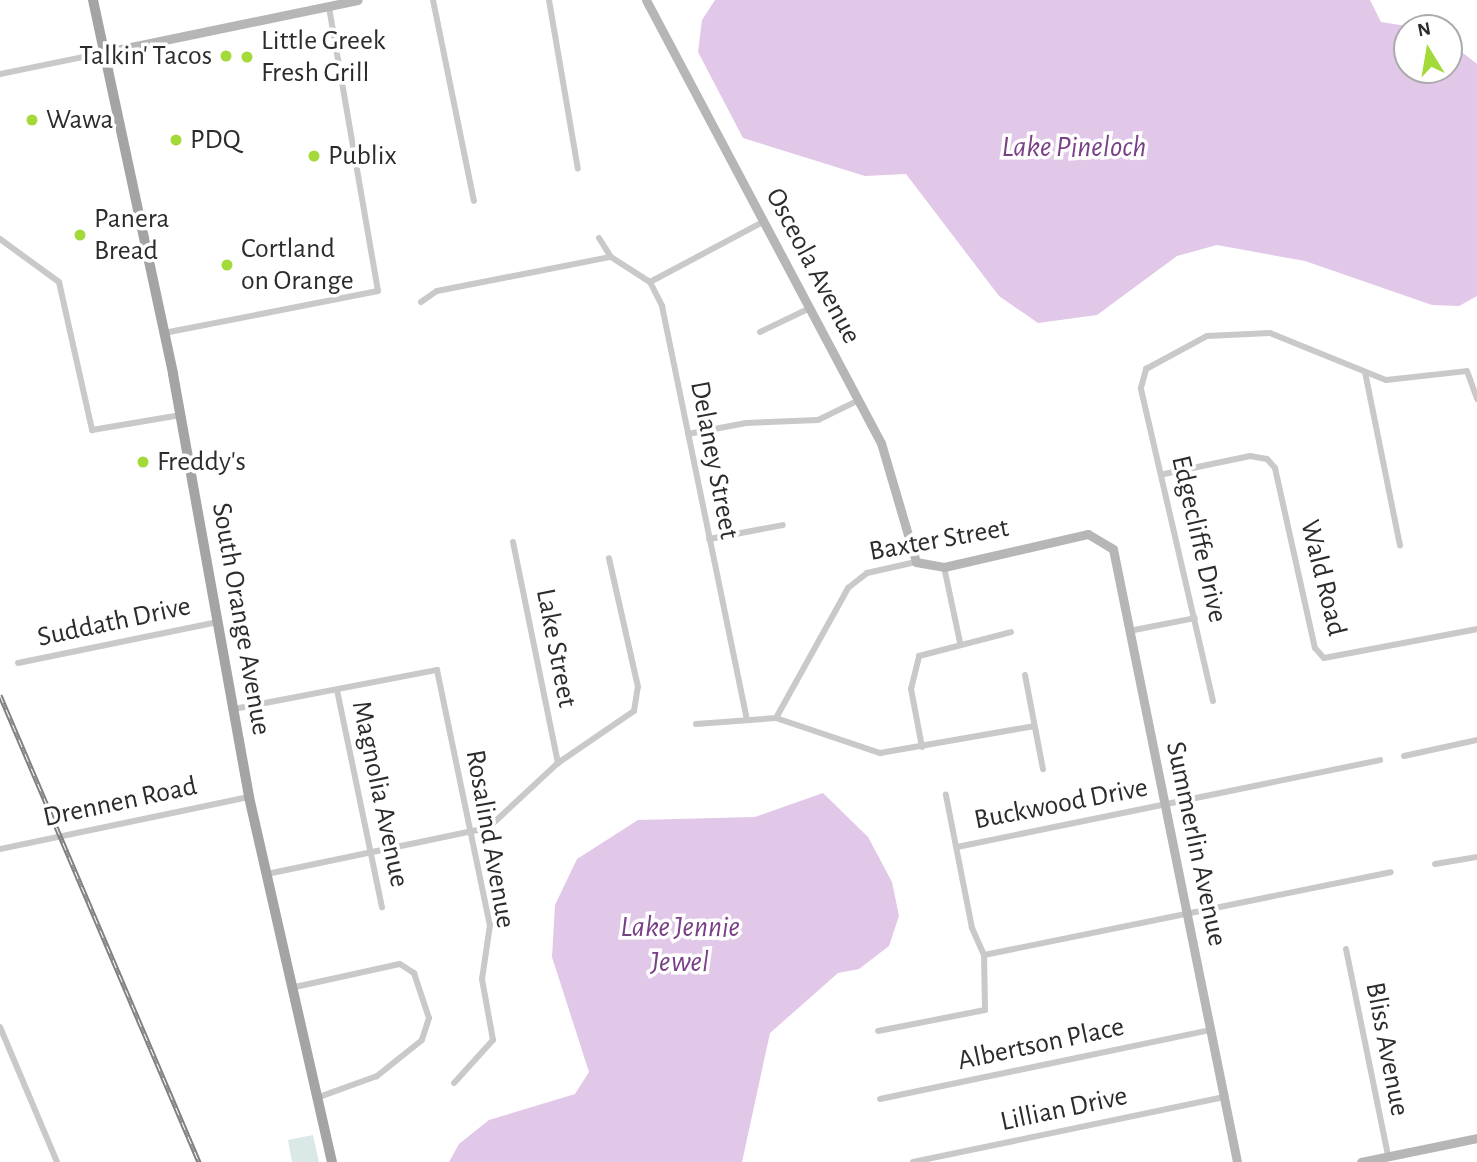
<!DOCTYPE html>
<html>
<head>
<meta charset="utf-8">
<style>
  body { margin:0 }
  #map { position:relative; width:1477px; height:1162px; overflow:hidden; background:#fff; font-family:"Alegreya Sans",sans-serif }
  div>[style] { position:absolute }
  .green>* { inset:0; background:#dae9e7 }
  .water>* { inset:0; background:#e1c7e8 }
  .street>* { height:6px; margin:-3px; padding:0 3px; transform-origin:3px; border-radius:3px; background:#c9c9c9 }
  .secondary>* { height:9px; margin:-4.5px; padding:0 4.5px; transform-origin:4.5px; border-radius:4.5px; background:#b6b6b6 }
  .primary>* { height:10px; margin:-5px; padding:0 5px; transform-origin:5px; border-radius:5px; background:#a4a4a4 }
  .rail>* { height:5px; margin-top:-2.5px; transform-origin:0; background:repeating-linear-gradient(90deg,#fff 0 8px,#818181 0 16px); box-sizing:border-box; border-block:2px solid #818181 }
  .dots>* { width:19px; height:19px; translate:-50% -50%; box-sizing:border-box; border:4px solid #fff; border-radius:50% }
  span { translate:-50% -50%; white-space:nowrap; text-align:center; line-height:1.15; -webkit-text-stroke:7px #fff; paint-order:stroke }
  .poi-label { font-size:28px; color:#2c2c2c }
  .left { translate:0 -50%; text-align:left }
  .right { translate:-100% -50%; text-align:right }
  .street-label { font-size:28px; color:#2c2c2c }
  .water-label { font-size:30px; color:#794088; font-style:italic }
  .north { position:absolute; left:1393px; top:14px; width:70px; height:70px; box-sizing:border-box; background:#fff; border:2px solid #ababab; border-radius:50%; rotate:349deg; font-size:19px; font-weight:700; line-height:28px; text-align:center; color:#2c2c2c }
  .north::after { content:''; display:block; margin:auto; width:24px; height:32px; background:#a3d938; clip-path:polygon(50% 0,100% 100%,50% 72%,0 100%) }
</style>
</head>
<body>
<div id="map">
  <div class="green">
    <i style="clip-path:polygon(313px 1135px,319px 1162px,292px 1162px,288px 1140px)"></i>
  </div>
  <div class="water">
    <i style="clip-path:polygon(715px 0,1370px 0,1381px 22px,1419px 28px,1407px 28px,1407px 70px,1449px 70px,1449px 42px,1477px 64px,1477px 296px,1459px 306px,1432px 305px,1305px 261px,1217px 245px,1177px 256px,1097px 315px,1038px 323px,999px 296px,906px 174px,865px 176px,743px 138px,698px 52px,702px 20px)"></i>
    <i style="clip-path:polygon(823px 793px,868px 837px,892px 882px,899px 916px,889px 946px,859px 969px,838px 973px,770px 1033px,742px 1162px,449px 1162px,459px 1144px,489px 1120px,575px 1094px,589px 1072px,552px 957px,555px 905px,577px 859px,638px 820px,755px 817px)"></i>
  </div>
  <div class="street">
    <i style="left:433px;top:0;width:205px;rotate:78.5deg"></i>
    <i style="left:549px;top:0;width:171px;rotate:80.3deg"></i>
    <i style="left:0;top:74px;width:104px;rotate:-11.6deg"></i>
    <i style="left:599px;top:238px;width:22px;rotate:58deg"></i>
    <i style="left:611px;top:257px;width:46px;rotate:32.7deg"></i>
    <i style="left:650px;top:282px;width:27px;rotate:63deg"></i>
    <i style="left:662px;top:306px;width:419px;rotate:78.4deg"></i>
    <i style="left:0;top:239px;width:73px;rotate:36.1deg"></i>
    <i style="left:59px;top:282px;width:152px;rotate:77.4deg"></i>
    <i style="left:92px;top:430px;width:90px;rotate:-9.6deg"></i>
    <i style="left:650px;top:282px;width:128px;rotate:-28deg"></i>
    <i style="left:421px;top:302px;width:19px;rotate:-35deg"></i>
    <i style="left:437px;top:291px;width:177px;rotate:-11.1deg"></i>
    <i style="left:760px;top:332px;width:55px;rotate:-25.6deg"></i>
    <i style="left:164px;top:333px;width:218px;rotate:-11.1deg"></i>
    <i style="left:378px;top:291px;width:289px;rotate:-99.8deg"></i>
    <i style="left:1365px;top:372px;width:177px;rotate:78.6deg"></i>
    <i style="left:688px;top:434px;width:59px;rotate:-10.7deg"></i>
    <i style="left:746px;top:423px;width:72px;rotate:-2.4deg"></i>
    <i style="left:818px;top:420px;width:46px;rotate:-26deg"></i>
    <i style="left:1164px;top:474px;width:88px;rotate:-11.8deg"></i>
    <i style="left:1250px;top:456px;width:17px;rotate:10deg"></i>
    <i style="left:1267px;top:459px;width:12px;rotate:48deg"></i>
    <i style="left:1275px;top:468px;width:184px;rotate:77.5deg"></i>
    <i style="left:1315px;top:648px;width:13px;rotate:48deg"></i>
    <i style="left:1324px;top:658px;width:156px;rotate:-10.7deg"></i>
    <i style="left:709px;top:539px;width:75px;rotate:-10.7deg"></i>
    <i style="left:513px;top:542px;width:226px;rotate:78.5deg"></i>
    <i style="left:944px;top:567px;width:77px;rotate:78deg"></i>
    <i style="left:1129px;top:631px;width:67px;rotate:-11.1deg"></i>
    <i style="left:18px;top:663px;width:204px;rotate:-11.6deg"></i>
    <i style="left:1025px;top:675px;width:96px;rotate:79.2deg"></i>
    <i style="left:337px;top:690px;width:222px;rotate:78.3deg"></i>
    <i style="left:1213px;top:701px;width:321px;rotate:-103deg"></i>
    <i style="left:1141px;top:388px;width:20px;rotate:-75deg"></i>
    <i style="left:1146px;top:369px;width:69px;rotate:-28.4deg"></i>
    <i style="left:1207px;top:336px;width:63px;rotate:-2.7deg"></i>
    <i style="left:1270px;top:333px;width:125px;rotate:22.1deg"></i>
    <i style="left:1386px;top:380px;width:81px;rotate:-6.3deg"></i>
    <i style="left:1467px;top:371px;width:30px;rotate:70deg"></i>
    <i style="left:234px;top:709px;width:207px;rotate:-10.9deg"></i>
    <i style="left:437px;top:670px;width:260px;rotate:78.3deg"></i>
    <i style="left:490px;top:925px;width:55px;rotate:98.4deg"></i>
    <i style="left:482px;top:979px;width:62px;rotate:79.8deg"></i>
    <i style="left:493px;top:1040px;width:58px;rotate:132.2deg"></i>
    <i style="left:776px;top:718px;width:149px;rotate:-61deg"></i>
    <i style="left:848px;top:588px;width:24px;rotate:-38deg"></i>
    <i style="left:867px;top:573px;width:50px;rotate:-12.7deg"></i>
    <i style="left:696px;top:724px;width:80px;rotate:-4.3deg"></i>
    <i style="left:776px;top:718px;width:110px;rotate:18.6deg"></i>
    <i style="left:880px;top:753px;width:156px;rotate:-9.9deg"></i>
    <i style="left:922px;top:747px;width:59px;rotate:-100.7deg"></i>
    <i style="left:911px;top:689px;width:34px;rotate:-76deg"></i>
    <i style="left:919px;top:656px;width:95px;rotate:-14.6deg"></i>
    <i style="left:1404px;top:756px;width:75px;rotate:-12.4deg"></i>
    <i style="left:957px;top:847px;width:432px;rotate:-11.6deg"></i>
    <i style="left:0;top:849px;width:254px;rotate:-11.8deg"></i>
    <i style="left:1435px;top:864px;width:43px;rotate:-9.5deg"></i>
    <i style="left:267px;top:874px;width:226px;rotate:-11.8deg"></i>
    <i style="left:488px;top:828px;width:96px;rotate:-42.9deg"></i>
    <i style="left:558px;top:763px;width:92px;rotate:-34.4deg"></i>
    <i style="left:634px;top:711px;width:24px;rotate:-81deg"></i>
    <i style="left:638px;top:687px;width:132px;rotate:-102.7deg"></i>
    <i style="left:1346px;top:949px;width:211px;rotate:78.5deg"></i>
    <i style="left:984px;top:955px;width:415px;rotate:-11.5deg"></i>
    <i style="left:295px;top:987px;width:107px;rotate:-12.4deg"></i>
    <i style="left:400px;top:964px;width:17px;rotate:33deg"></i>
    <i style="left:414px;top:973px;width:47px;rotate:71.6deg"></i>
    <i style="left:429px;top:1018px;width:23px;rotate:108deg"></i>
    <i style="left:422px;top:1040px;width:58px;rotate:141.3deg"></i>
    <i style="left:377px;top:1076px;width:62px;rotate:160.1deg"></i>
    <i style="left:0;top:1027px;width:147px;rotate:67.1deg"></i>
    <i style="left:878px;top:1031px;width:109px;rotate:-11.1deg"></i>
    <i style="left:985px;top:1010px;width:55px;rotate:-91deg"></i>
    <i style="left:984px;top:955px;width:30px;rotate:-114deg"></i>
    <i style="left:972px;top:928px;width:136px;rotate:-101.1deg"></i>
    <i style="left:880px;top:1099px;width:338px;rotate:-11.8deg"></i>
    <i style="left:913px;top:1162px;width:318px;rotate:-11.8deg"></i>
  </div>
  <div class="secondary">
    <i style="left:646px;top:0;width:501px;rotate:62.06deg"></i>
    <i style="left:881px;top:443px;width:124px;rotate:73.6deg"></i>
    <i style="left:916px;top:562px;width:28px;rotate:10deg"></i>
    <i style="left:944px;top:567px;width:148px;rotate:-12.9deg"></i>
    <i style="left:1088px;top:534px;width:29px;rotate:31deg"></i>
    <i style="left:1113px;top:549px;width:625px;rotate:78.56deg"></i>
    <i style="left:102px;top:53px;width:261px;rotate:-11.7deg"></i>
    <i style="left:1361px;top:1162px;width:118px;rotate:-11.7deg"></i>
  </div>
  <div class="primary">
    <i style="left:93px;top:0;width:382px;rotate:77.9deg"></i>
    <i style="left:173px;top:374px;width:430px;rotate:79.8deg"></i>
    <i style="left:249px;top:797px;width:374px;rotate:77.2deg"></i>
  </div>
  <div class="rail">
    <i style="left:0;top:695px;width:508px;rotate:66.92deg"></i>
  </div>
  <div class="dots">
    <i style="left:226px;top:56px;background:#a3d938"></i>
    <i style="left:247px;top:57px;background:#a3d938"></i>
    <i style="left:32px;top:120px;background:#a3d938"></i>
    <i style="left:176px;top:140px;background:#a3d938"></i>
    <i style="left:314px;top:156px;background:#a3d938"></i>
    <i style="left:80px;top:235px;background:#a3d938"></i>
    <i style="left:227px;top:265px;background:#a3d938"></i>
    <i style="left:143px;top:462px;background:#a3d938"></i>
  </div>
  <div class="poi-label">
    <span class="left" style="left:261px;top:57px">Little Greek<br>Fresh Grill</span>
    <span class="right" style="left:212px;top:56px">Talkin' Tacos</span>
    <span class="left" style="left:46px;top:120px">Wawa</span>
    <span class="left" style="left:190px;top:140px">PDQ</span>
    <span class="left" style="left:328px;top:156px">Publix</span>
    <span class="left" style="left:94px;top:235px">Panera<br>Bread</span>
    <span class="left" style="left:241px;top:265px">Cortland<br>on Orange</span>
    <span class="left" style="left:157px;top:462px">Freddy's</span>
  </div>
  <div class="street-label">
    <span style="left:813px;top:266px;rotate:62deg">Osceola Avenue</span>
    <span style="left:714px;top:460px;rotate:79deg">Delaney Street</span>
    <span style="left:1199px;top:539px;rotate:77deg">Edgecliffe Drive</span>
    <span style="left:939px;top:540px;rotate:-10deg">Baxter Street</span>
    <span style="left:1323px;top:578px;rotate:76deg">Wald Road</span>
    <span style="left:241px;top:619px;rotate:80deg">South Orange Avenue</span>
    <span style="left:114px;top:622px;rotate:-12deg">Suddath Drive</span>
    <span style="left:556px;top:648px;rotate:79deg">Lake Street</span>
    <span style="left:380px;top:794px;rotate:78deg">Magnolia Avenue</span>
    <span style="left:120px;top:802px;rotate:-12deg">Drennen Road</span>
    <span style="left:1061px;top:804px;rotate:-11deg">Buckwood Drive</span>
    <span style="left:490px;top:839px;rotate:80deg">Rosalind Avenue</span>
    <span style="left:1196px;top:844px;rotate:78deg">Summerlin Avenue</span>
    <span style="left:1041px;top:1044px;rotate:-12deg">Albertson Place</span>
    <span style="left:1387px;top:1049px;rotate:79deg">Bliss Avenue</span>
    <span style="left:1064px;top:1109px;rotate:-12deg">Lillian Drive</span>
  </div>
  <div class="water-label">
    <span style="left:1074px;top:147px">Lake Pineloch</span>
    <span style="left:680px;top:944px">Lake Jennie<br>Jewel</span>
  </div>
  <div class="north">N</div>
</div>
</body>
</html>
